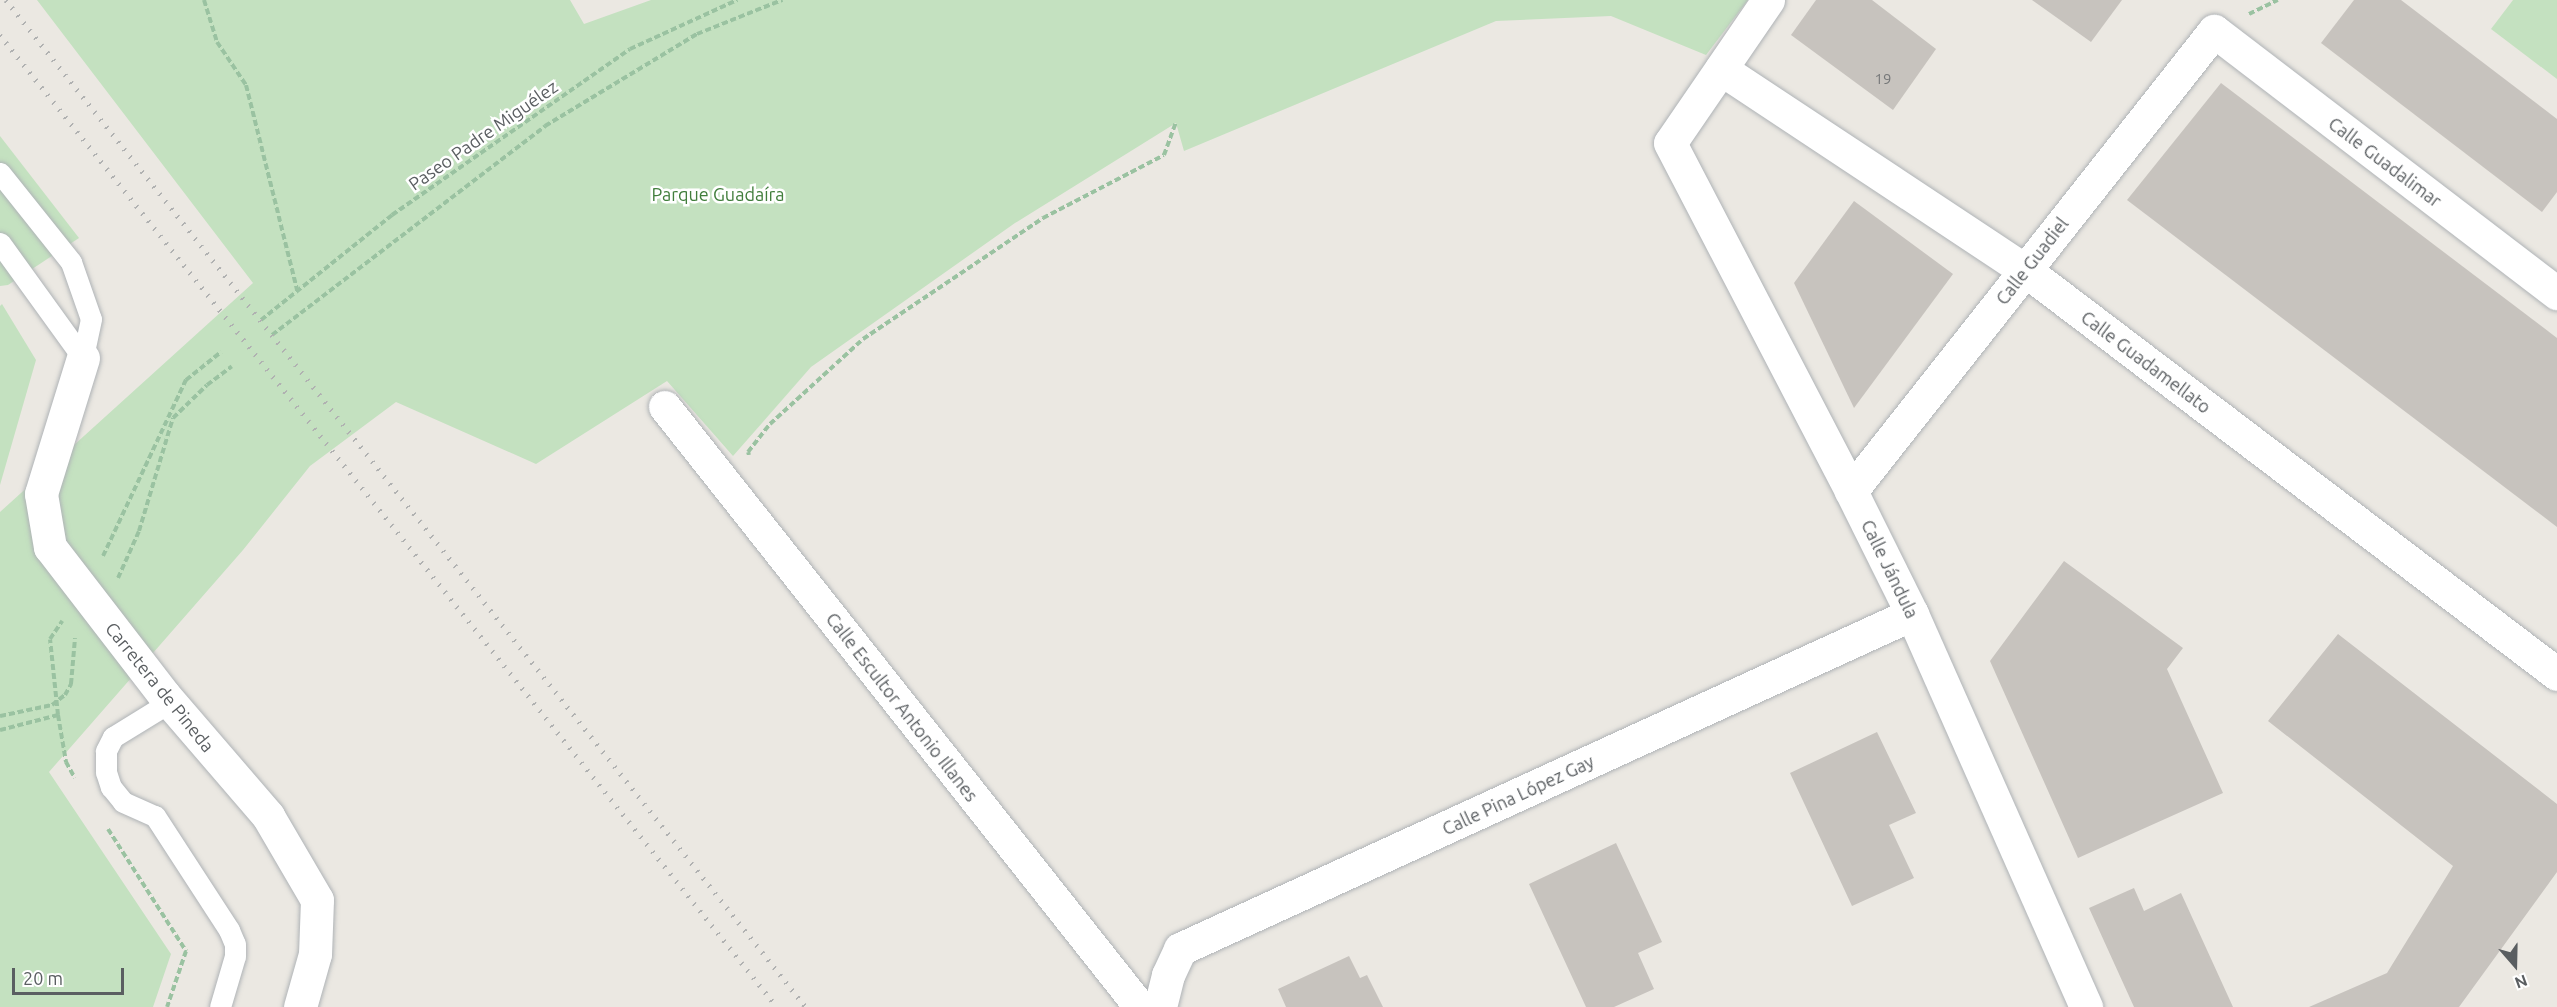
<!DOCTYPE html>
<html>
<head>
<meta charset="utf-8">
<style>
  body { margin:0 }
  #map { position:relative; width:2557px; height:1007px; overflow:hidden; background:#ebe8e2; font-family:Ubuntu,sans-serif }
  div>[style] { position:absolute }
  .green>* { inset:0; background:#c4e1c0 }
  .building>* { inset:0; background:#c7c3be }
  .path>* { height:4px; margin-top:-2px; transform-origin:0; background:repeating-linear-gradient(90deg,#9ac2a1 0 6px,transparent 0 9px) }
  .roads { filter:drop-shadow(0 0 2px #afb3b6) drop-shadow(0 0 2px #afb3b6) }
  .service>* { height:21px; margin:-10.5px; padding:0 10.5px; transform-origin:10.5px; border-radius:10.5px; background:#fff }
  .pedestrian>* { height:32px; margin:-16px; padding:0 16px; transform-origin:16px; border-radius:16px; background:#fff }
  .minor>* { height:33px; margin:-16.5px; padding:0 16.5px; transform-origin:16.5px; border-radius:16.5px; background:#fff }
  .rail>* { height:4.5px; margin-top:-2.25px; transform-origin:0; background:repeating-linear-gradient(90deg,#b0b1b1 0 1.5px,transparent 0 9.5px) }
  span { translate:-50% -50%; white-space:nowrap; text-align:center; line-height:1.15; -webkit-text-stroke:5px #fff; paint-order:stroke }
  .number-label { font-size:15px; color:#757778 }
  .number-label span { -webkit-text-stroke-width:0 }
  .street-label { font-size:18px; color:#5a5e61 }
  .park-label { font-size:18px; color:#417e3c }
  .north { position:absolute; left:2485px; top:935px; width:60px; height:60px; -webkit-text-stroke:4px #fff; paint-order:stroke; rotate:160deg; font-size:16px; font-weight:700; line-height:24px; text-align:center; color:#5a5e61 }
  .north::after { content:''; display:block; margin:auto; width:21px; height:27px; background:#5a5e61; clip-path:polygon(50% 0,100% 100%,50% 72%,0 100%) }
  .scale { position:absolute; left:12px; top:968px; width:112px; height:27px; box-sizing:border-box; border:3px solid #5a5e61; border-top:0; padding-left:8px; font-size:18px; line-height:21px; white-space:nowrap; color:#5a5e61; -webkit-text-stroke:4px #fff; paint-order:stroke }
</style>
</head>
<body>
<div id="map">
  <div class="green">
    <i style="clip-path:polygon(37px 0,570px 0,584px 24px,651px 0,1748px 0,1706px 55px,1611px 16px,1496px 21px,1184px 151px,1176px 123px,1015px 223px,811px 367px,733px 456px,667px 381px,536px 464px,396px 402px,310px 466px,243px 550px,49px 772px,171px 954px,153px 1007px,0 1007px,0 512px,253px 283px)"></i>
    <i style="clip-path:polygon(2513px 0,2557px 0,2557px 79px,2491px 29px)"></i>
    <i style="clip-path:polygon(0 136px,79px 238px,8px 285px,0 286px)"></i>
    <i style="clip-path:polygon(2px 304px,36px 360px,0 485px,0 306px)"></i>
  </div>
  <div class="building">
    <i style="clip-path:polygon(1816px 0,1872px 0,1936px 49px,1893px 110px,1791px 35px)"></i>
    <i style="clip-path:polygon(2032px 0,2122px 0,2091px 42px)"></i>
    <i style="clip-path:polygon(2354px 0,2401px 0,2557px 119px,2557px 192px,2542px 212px,2321px 43px)"></i>
    <i style="clip-path:polygon(2221px 83px,2557px 338px,2557px 527px,2127px 200px)"></i>
    <i style="clip-path:polygon(1854px 201px,1953px 274px,1854px 408px,1794px 283px)"></i>
    <i style="clip-path:polygon(2064px 561px,2183px 648px,2167px 669px,2223px 793px,2078px 858px,1990px 661px)"></i>
    <i style="clip-path:polygon(2338px 634px,2557px 804px,2557px 872px,2459px 1007px,2309px 1007px,2387px 973px,2453px 866px,2268px 721px)"></i>
    <i style="clip-path:polygon(1877px 732px,1916px 813px,1889px 825px,1914px 878px,1852px 906px,1790px 773px)"></i>
    <i style="clip-path:polygon(1616px 843px,1662px 942px,1638px 953px,1654px 989px,1614px 1007px,1586px 1007px,1529px 884px)"></i>
    <i style="clip-path:polygon(2134px 888px,2144px 911px,2181px 893px,2233px 1007px,2134px 1007px,2089px 908px)"></i>
    <i style="clip-path:polygon(1349px 956px,1360px 978px,1367px 975px,1383px 1007px,1286px 1007px,1278px 989px)"></i>
  </div>
  <div class="path">
    <i style="left:204px;top:0;width:44px;rotate:72.8deg"></i>
    <i style="left:217px;top:42px;width:52px;rotate:56deg"></i>
    <i style="left:246px;top:85px;width:211px;rotate:76deg"></i>
    <i style="left:2249px;top:14px;width:32px;rotate:-26deg"></i>
    <i style="left:261px;top:320px;width:168px;rotate:-38.7deg"></i>
    <i style="left:392px;top:215px;width:290px;rotate:-34.9deg"></i>
    <i style="left:630px;top:49px;width:118px;rotate:-24.6deg"></i>
    <i style="left:272px;top:335px;width:344px;rotate:-37.4deg"></i>
    <i style="left:545px;top:126px;width:178px;rotate:-31.2deg"></i>
    <i style="left:697px;top:34px;width:92px;rotate:-21.8deg"></i>
    <i style="left:749px;top:455px;width:3px;rotate:-108deg"></i>
    <i style="left:748px;top:452px;width:36px;rotate:-52deg"></i>
    <i style="left:770px;top:424px;width:126px;rotate:-42.4deg"></i>
    <i style="left:863px;top:339px;width:217px;rotate:-33.9deg"></i>
    <i style="left:1043px;top:218px;width:136px;rotate:-27.5deg"></i>
    <i style="left:1164px;top:155px;width:35px;rotate:-70deg"></i>
    <i style="left:103px;top:556px;width:195px;rotate:-64.8deg"></i>
    <i style="left:186px;top:380px;width:45px;rotate:-38.7deg"></i>
    <i style="left:118px;top:578px;width:51px;rotate:-65.9deg"></i>
    <i style="left:139px;top:531px;width:118px;rotate:-73.3deg"></i>
    <i style="left:173px;top:418px;width:47px;rotate:-44.1deg"></i>
    <i style="left:207px;top:385px;width:31px;rotate:-37deg"></i>
    <i style="left:58px;top:715px;width:48px;rotate:80.3deg"></i>
    <i style="left:66px;top:762px;width:18px;rotate:61deg"></i>
    <i style="left:0;top:716px;width:53px;rotate:-11.9deg"></i>
    <i style="left:52px;top:705px;width:16px;rotate:-38deg"></i>
    <i style="left:65px;top:695px;width:13px;rotate:-61deg"></i>
    <i style="left:71px;top:684px;width:46px;rotate:-85deg"></i>
    <i style="left:0;top:730px;width:60px;rotate:-14.5deg"></i>
    <i style="left:58px;top:715px;width:76px;rotate:-96deg"></i>
    <i style="left:50px;top:639px;width:22px;rotate:-56deg"></i>
    <i style="left:108px;top:829px;width:145px;rotate:57.4deg"></i>
    <i style="left:186px;top:951px;width:59px;rotate:108.7deg"></i>
  </div>
  <div class="roads">
    <div class="service">
      <i style="left:0;top:173px;width:114px;rotate:51.4deg"></i>
      <i style="left:71px;top:262px;width:60px;rotate:70.7deg"></i>
      <i style="left:91px;top:319px;width:40px;rotate:102deg"></i>
      <i style="left:0;top:243px;width:142px;rotate:54.2deg"></i>
      <i style="left:170px;top:702px;width:67px;rotate:148.4deg"></i>
      <i style="left:113px;top:737px;width:16px;rotate:117deg"></i>
      <i style="left:106px;top:751px;width:21px;rotate:90deg"></i>
      <i style="left:106px;top:772px;width:16px;rotate:72deg"></i>
      <i style="left:111px;top:787px;width:19px;rotate:51deg"></i>
      <i style="left:123px;top:802px;width:35px;rotate:24deg"></i>
      <i style="left:155px;top:816px;width:136px;rotate:57deg"></i>
      <i style="left:229px;top:930px;width:15px;rotate:67deg"></i>
      <i style="left:235px;top:944px;width:12px;rotate:90deg"></i>
      <i style="left:235px;top:956px;width:53px;rotate:106.4deg"></i>
    </div>
    <div class="pedestrian">
      <i style="left:665px;top:407px;width:765px;rotate:51.63deg"></i>
    </div>
    <div class="minor">
      <i style="left:1768px;top:0;width:173px;rotate:124.4deg"></i>
      <i style="left:1670px;top:143px;width:392px;rotate:62.5deg"></i>
      <i style="left:1851px;top:491px;width:137px;rotate:63.6deg"></i>
      <i style="left:1912px;top:614px;width:430px;rotate:66.1deg"></i>
      <i style="left:1721px;top:69px;width:364px;rotate:33.5deg"></i>
      <i style="left:2025px;top:270px;width:668px;rotate:37.21deg"></i>
      <i style="left:83px;top:358px;width:142px;rotate:107.2deg"></i>
      <i style="left:41px;top:494px;width:54px;rotate:80.4deg"></i>
      <i style="left:50px;top:547px;width:187px;rotate:52.4deg"></i>
      <i style="left:164px;top:695px;width:160px;rotate:49.3deg"></i>
      <i style="left:268px;top:816px;width:97px;rotate:59.7deg"></i>
      <i style="left:317px;top:900px;width:54px;rotate:92.1deg"></i>
      <i style="left:315px;top:954px;width:55px;rotate:105.8deg"></i>
      <i style="left:1851px;top:491px;width:586px;rotate:-51.72deg"></i>
      <i style="left:2214px;top:31px;width:432px;rotate:37.4deg"></i>
      <i style="left:1160px;top:1007px;width:33px;rotate:-76deg"></i>
      <i style="left:1168px;top:975px;width:29px;rotate:-65deg"></i>
      <i style="left:1180px;top:949px;width:805px;rotate:-24.59deg"></i>
    </div>
  </div>
  <div class="rail">
    <i style="left:6px;top:0;width:1286px;rotate:51.54deg"></i>
    <i style="left:0;top:35px;width:1244px;rotate:51.36deg"></i>
  </div>
  <div class="number-label">
    <span style="left:1883px;top:79px">19</span>
  </div>
  <div class="street-label">
    <span style="left:483px;top:135px;rotate:-35deg">Paseo Padre Miguélez</span>
    <span style="left:2385px;top:162px;rotate:37deg">Calle Guadalimar</span>
    <span style="left:2032px;top:261px;rotate:-52deg">Calle Guadiel</span>
    <span style="left:2146px;top:362px;rotate:37deg">Calle Guadamellato</span>
    <span style="left:1890px;top:569px;rotate:64deg">Calle Jándula</span>
    <span style="left:160px;top:687px;rotate:51deg">Carretera de Pineda</span>
    <span style="left:902px;top:707px;rotate:52deg">Calle Escultor Antonio Illanes</span>
    <span style="left:1518px;top:795px;rotate:-25deg">Calle Pina López Gay</span>
  </div>
  <div class="park-label">
    <span style="left:718px;top:194px">Parque Guadaíra</span>
  </div>
  <div class="north">N</div>
  <div class="scale">20 m</div>
</div>
</body>
</html>
